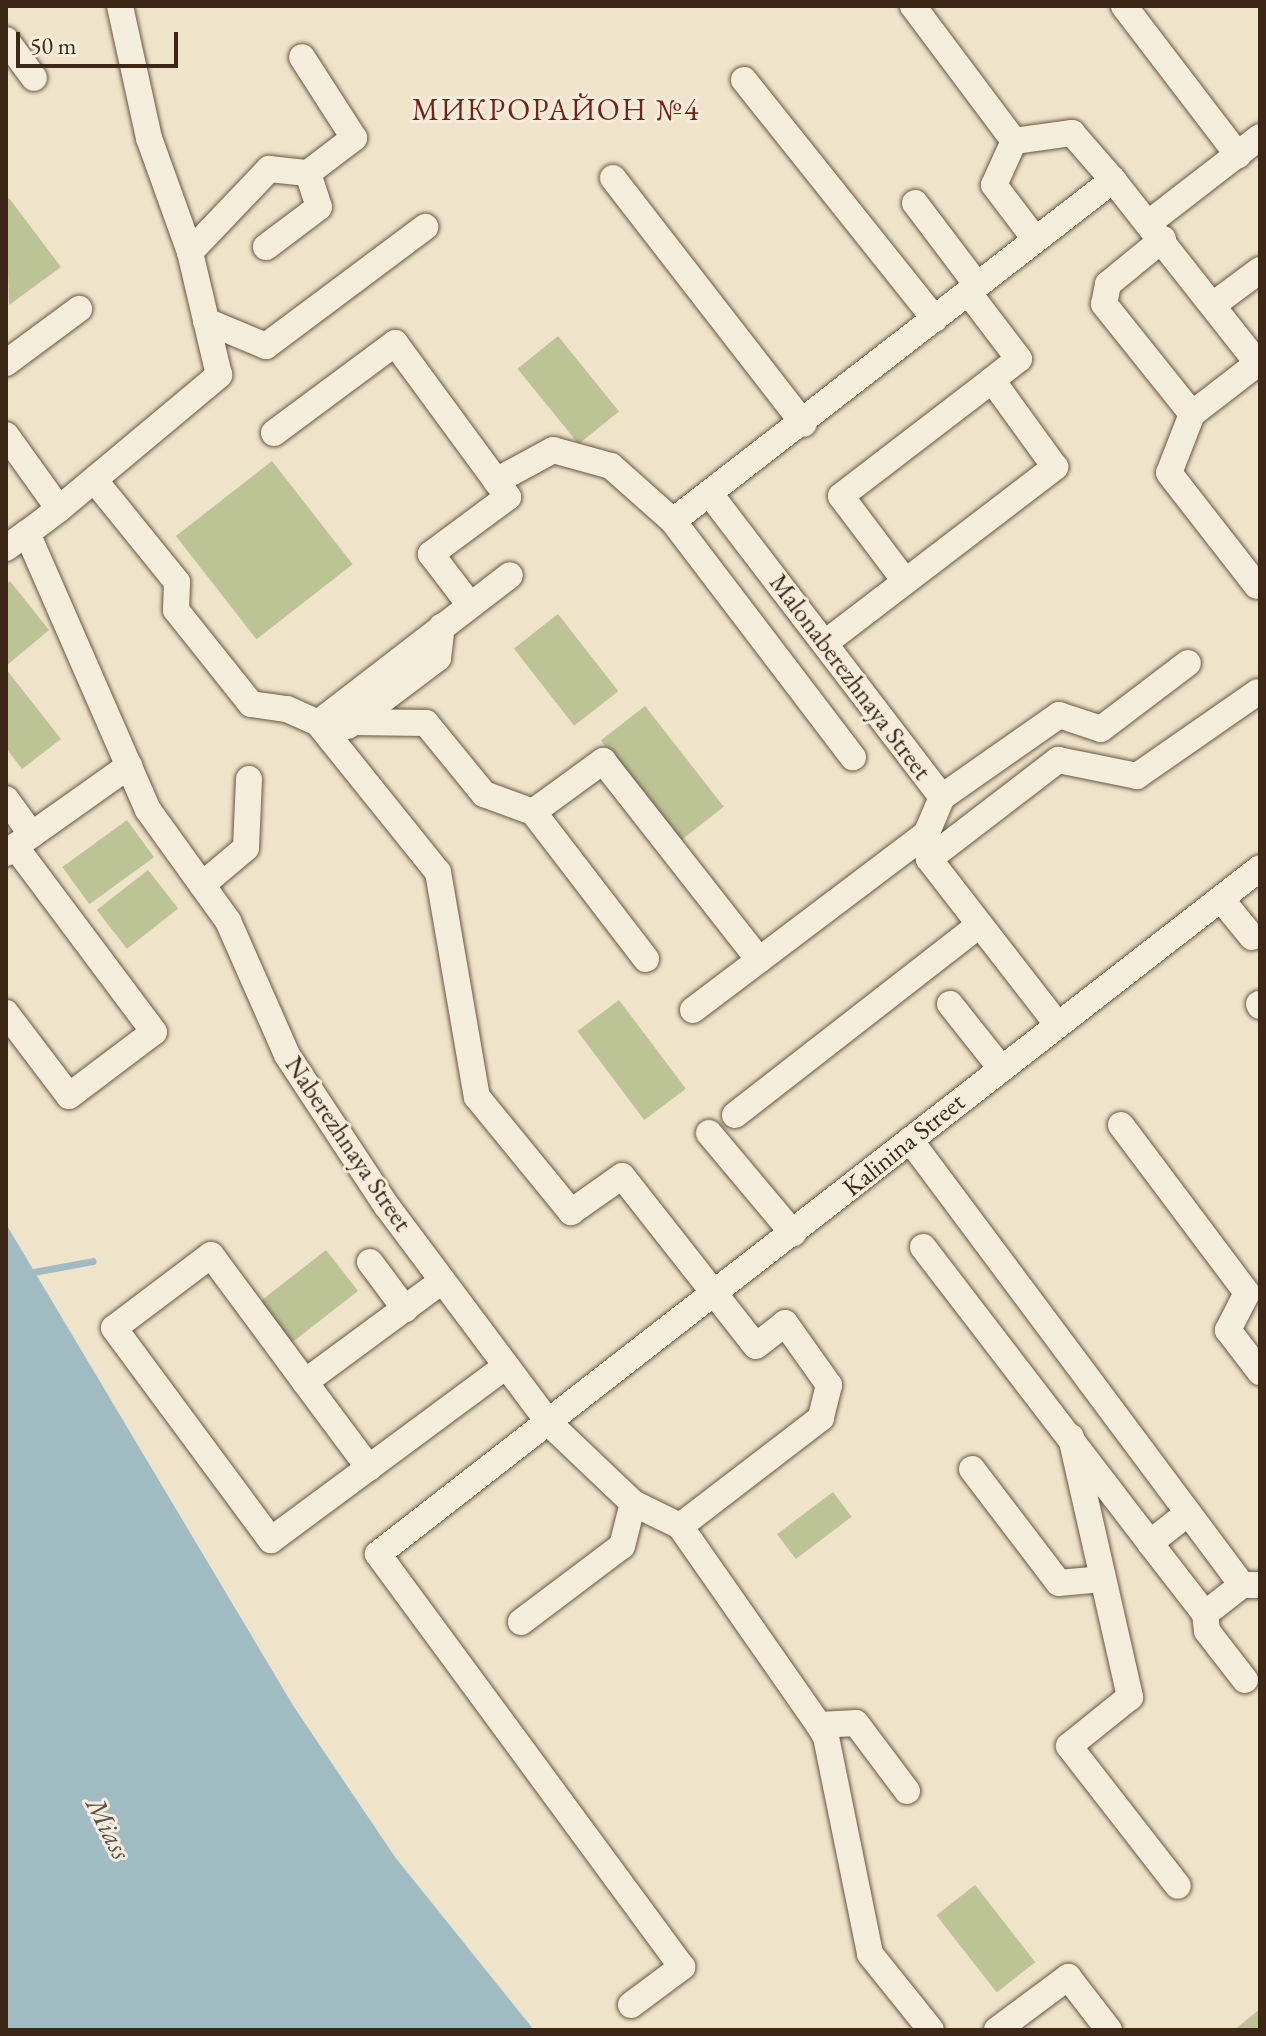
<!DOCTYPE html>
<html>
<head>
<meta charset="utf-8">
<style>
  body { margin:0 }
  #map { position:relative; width:1266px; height:2036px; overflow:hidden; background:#efe4c9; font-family:"EB Garamond",serif }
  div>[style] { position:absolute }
  .green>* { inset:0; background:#bcc394; transform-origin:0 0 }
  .water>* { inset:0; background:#a0bbc2 }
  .stream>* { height:7px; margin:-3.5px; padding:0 3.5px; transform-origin:3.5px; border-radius:3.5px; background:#a0bbc2 }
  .roads { filter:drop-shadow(0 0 2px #695644) drop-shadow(0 0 2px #695644) }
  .minor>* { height:26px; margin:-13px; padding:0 13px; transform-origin:13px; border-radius:13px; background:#f5eddc }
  span { translate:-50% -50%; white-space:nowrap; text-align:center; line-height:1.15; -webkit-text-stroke:6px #f5eddc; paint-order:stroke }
  .street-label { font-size:26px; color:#3c2717 }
  .water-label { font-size:28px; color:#5a534a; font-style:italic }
  .quarter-label { font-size:30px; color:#7a1f14; letter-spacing:2px }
  .frame { position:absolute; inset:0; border:8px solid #3c2717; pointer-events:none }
  .scale { position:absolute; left:16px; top:32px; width:162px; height:36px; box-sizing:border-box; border:4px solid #3c2717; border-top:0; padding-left:10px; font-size:24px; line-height:28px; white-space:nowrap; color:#3c2717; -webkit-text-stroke:6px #f5eddc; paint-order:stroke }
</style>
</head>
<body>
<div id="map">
  <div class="green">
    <i style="clip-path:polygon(9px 198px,61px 267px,9px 305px,6px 200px)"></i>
    <i style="left:558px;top:336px;width:97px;height:52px;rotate:51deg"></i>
    <i style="left:272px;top:461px;width:131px;height:122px;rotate:52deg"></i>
    <i style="clip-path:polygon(10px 581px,49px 630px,6px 666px,6px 584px)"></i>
    <i style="left:558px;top:614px;width:98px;height:56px;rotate:52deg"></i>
    <i style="clip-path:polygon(6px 669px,61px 739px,22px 769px,6px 748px)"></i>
    <i style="left:645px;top:706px;width:128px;height:56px;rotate:52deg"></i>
    <i style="left:127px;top:820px;width:46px;height:80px;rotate:54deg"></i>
    <i style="left:148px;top:870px;width:49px;height:65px;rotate:52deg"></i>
    <i style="left:619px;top:1000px;width:111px;height:52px;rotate:53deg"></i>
    <i style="left:326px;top:1250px;width:52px;height:85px;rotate:52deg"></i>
    <i style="left:833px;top:1492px;width:31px;height:70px;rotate:53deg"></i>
    <i style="left:975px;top:1885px;width:98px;height:49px;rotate:52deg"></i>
    <i style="clip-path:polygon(1260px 2009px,1260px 2030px,1234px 2030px)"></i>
  </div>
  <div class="water">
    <i style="clip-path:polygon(6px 1224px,294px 1707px,395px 1857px,534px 2030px,6px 2030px)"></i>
  </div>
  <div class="stream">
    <i style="left:6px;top:1277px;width:88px;rotate:-10.4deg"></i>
  </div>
  <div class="roads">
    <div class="minor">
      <i style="left:913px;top:6px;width:169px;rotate:53.2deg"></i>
      <i style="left:1014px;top:141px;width:48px;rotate:114.4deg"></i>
      <i style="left:994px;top:185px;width:68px;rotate:52.8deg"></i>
      <i style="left:1124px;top:6px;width:188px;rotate:52.6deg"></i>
      <i style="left:6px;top:40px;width:47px;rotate:53.6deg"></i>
      <i style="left:744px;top:80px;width:306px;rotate:51.4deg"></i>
      <i style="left:1014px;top:141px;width:59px;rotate:-7.9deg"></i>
      <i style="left:1072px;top:133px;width:62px;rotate:48.9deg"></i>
      <i style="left:613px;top:178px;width:311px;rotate:52.2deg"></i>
      <i style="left:915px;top:203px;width:103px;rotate:52.9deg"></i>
      <i style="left:1150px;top:222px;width:139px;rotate:-37.7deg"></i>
      <i style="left:1163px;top:239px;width:71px;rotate:140.7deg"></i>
      <i style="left:1108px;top:284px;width:20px;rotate:101deg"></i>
      <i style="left:1104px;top:304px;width:141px;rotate:51.3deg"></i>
      <i style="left:1192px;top:414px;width:83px;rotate:-37.7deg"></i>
      <i style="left:266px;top:247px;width:66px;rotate:-37deg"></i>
      <i style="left:319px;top:207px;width:36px;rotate:-108deg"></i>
      <i style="left:190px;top:252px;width:115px;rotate:-46.4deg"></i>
      <i style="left:269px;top:169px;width:39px;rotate:6deg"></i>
      <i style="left:308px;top:173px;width:58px;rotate:-37.3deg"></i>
      <i style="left:354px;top:138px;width:96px;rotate:-122.7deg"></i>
      <i style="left:1213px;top:305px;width:59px;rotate:-36.7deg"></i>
      <i style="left:206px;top:321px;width:65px;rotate:22.6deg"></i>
      <i style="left:266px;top:346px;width:199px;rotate:-36.8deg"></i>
      <i style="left:6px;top:363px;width:91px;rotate:-36.5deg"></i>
      <i style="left:1192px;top:414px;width:63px;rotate:111.3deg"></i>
      <i style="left:1169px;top:473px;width:143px;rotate:52.1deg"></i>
      <i style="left:274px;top:433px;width:151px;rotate:-36.6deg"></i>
      <i style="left:395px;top:343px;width:191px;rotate:53.7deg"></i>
      <i style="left:508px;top:497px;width:96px;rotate:143.5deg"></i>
      <i style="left:431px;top:554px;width:64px;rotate:52.6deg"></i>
      <i style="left:6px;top:435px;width:91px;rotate:54.4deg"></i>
      <i style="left:59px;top:509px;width:40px;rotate:143deg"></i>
      <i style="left:27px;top:533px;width:302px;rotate:66.4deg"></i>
      <i style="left:148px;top:810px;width:137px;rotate:54.2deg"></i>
      <i style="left:228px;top:921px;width:146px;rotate:66.2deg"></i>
      <i style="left:287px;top:1055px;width:180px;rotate:56.6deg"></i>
      <i style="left:386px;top:1205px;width:272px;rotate:53.2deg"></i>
      <i style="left:549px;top:1423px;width:116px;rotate:43.6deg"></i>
      <i style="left:633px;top:1503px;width:52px;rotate:26.1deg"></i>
      <i style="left:680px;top:1526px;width:243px;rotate:55.1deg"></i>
      <i style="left:819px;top:1725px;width:14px;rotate:60deg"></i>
      <i style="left:826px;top:1737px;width:221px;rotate:78.5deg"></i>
      <i style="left:870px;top:1954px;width:97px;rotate:51.2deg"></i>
      <i style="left:496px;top:481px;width:65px;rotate:-28.5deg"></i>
      <i style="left:553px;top:450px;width:60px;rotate:15.4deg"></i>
      <i style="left:611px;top:466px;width:83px;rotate:41.6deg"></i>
      <i style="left:673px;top:521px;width:557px;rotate:-37.78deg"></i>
      <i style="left:1113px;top:180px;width:237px;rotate:51.7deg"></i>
      <i style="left:96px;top:482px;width:129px;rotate:51deg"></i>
      <i style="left:177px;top:582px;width:28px;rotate:92deg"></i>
      <i style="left:176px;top:610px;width:120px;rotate:51.4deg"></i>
      <i style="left:251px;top:704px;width:36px;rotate:8deg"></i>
      <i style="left:287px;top:709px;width:34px;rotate:24deg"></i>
      <i style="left:318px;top:723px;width:191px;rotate:51.2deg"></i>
      <i style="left:438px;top:872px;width:228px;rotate:80.2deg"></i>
      <i style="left:477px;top:1097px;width:149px;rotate:50.7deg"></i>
      <i style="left:571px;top:1212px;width:62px;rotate:-35.2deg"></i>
      <i style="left:622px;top:1176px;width:216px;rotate:51.8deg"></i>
      <i style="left:756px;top:1346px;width:37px;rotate:-38deg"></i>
      <i style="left:785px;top:1323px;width:76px;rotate:54.6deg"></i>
      <i style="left:829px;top:1385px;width:34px;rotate:104deg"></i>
      <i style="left:821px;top:1418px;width:178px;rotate:142.5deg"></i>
      <i style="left:710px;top:494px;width:382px;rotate:52.6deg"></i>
      <i style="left:942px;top:797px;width:39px;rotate:113deg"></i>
      <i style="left:927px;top:833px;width:26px;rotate:86deg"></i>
      <i style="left:929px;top:859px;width:207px;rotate:52.2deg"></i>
      <i style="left:59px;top:509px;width:209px;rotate:-39.9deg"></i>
      <i style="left:219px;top:375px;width:126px;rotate:-103.3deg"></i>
      <i style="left:190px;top:252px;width:121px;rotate:-109.8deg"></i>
      <i style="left:149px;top:138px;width:135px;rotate:-102.4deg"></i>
      <i style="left:673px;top:521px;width:297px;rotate:52.7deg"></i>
      <i style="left:6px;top:548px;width:26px;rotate:-36deg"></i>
      <i style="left:905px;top:581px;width:106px;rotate:-127deg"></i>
      <i style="left:841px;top:496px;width:190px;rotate:-37.5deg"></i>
      <i style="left:825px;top:643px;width:290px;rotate:-37.4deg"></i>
      <i style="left:1055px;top:467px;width:107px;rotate:-125.9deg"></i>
      <i style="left:992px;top:380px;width:34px;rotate:-38deg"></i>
      <i style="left:1019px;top:359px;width:84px;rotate:-127.3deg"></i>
      <i style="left:353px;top:722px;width:73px;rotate:0.8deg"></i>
      <i style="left:426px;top:723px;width:92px;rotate:50.8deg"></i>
      <i style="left:484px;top:794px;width:52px;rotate:20.2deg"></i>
      <i style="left:318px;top:723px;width:242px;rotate:-37.6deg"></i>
      <i style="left:348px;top:726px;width:113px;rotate:-37.1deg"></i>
      <i style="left:438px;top:658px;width:32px;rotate:-83deg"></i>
      <i style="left:942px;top:797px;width:143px;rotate:-35deg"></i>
      <i style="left:1059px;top:715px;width:44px;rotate:18.4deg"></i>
      <i style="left:1101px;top:729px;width:109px;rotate:-37.2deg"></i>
      <i style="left:6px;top:799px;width:44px;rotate:54.2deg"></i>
      <i style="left:6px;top:853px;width:151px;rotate:-35.3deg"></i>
      <i style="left:929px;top:859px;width:163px;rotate:-37.5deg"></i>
      <i style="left:1058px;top:760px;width:81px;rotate:11.4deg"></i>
      <i style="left:1137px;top:776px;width:147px;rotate:-34.8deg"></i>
      <i style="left:202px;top:885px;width:57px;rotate:-40.1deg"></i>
      <i style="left:246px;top:848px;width:69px;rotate:-87.5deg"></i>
      <i style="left:1221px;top:899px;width:49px;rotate:50.8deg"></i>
      <i style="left:646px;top:959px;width:185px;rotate:-127.5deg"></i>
      <i style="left:533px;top:812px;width:87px;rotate:-36.1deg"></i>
      <i style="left:603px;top:761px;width:253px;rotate:51.9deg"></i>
      <i style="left:950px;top:1004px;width:80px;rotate:51.6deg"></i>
      <i style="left:1259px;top:1004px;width:2px;rotate:63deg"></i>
      <i style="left:693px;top:1010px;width:293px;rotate:-37.1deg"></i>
      <i style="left:6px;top:1013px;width:104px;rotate:52.8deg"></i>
      <i style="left:69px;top:1096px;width:106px;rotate:-37deg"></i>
      <i style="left:154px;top:1032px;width:232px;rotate:-126.8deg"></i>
      <i style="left:735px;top:1115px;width:309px;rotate:-37.9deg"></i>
      <i style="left:1121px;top:1125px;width:210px;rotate:53.1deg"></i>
      <i style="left:1247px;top:1293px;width:42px;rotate:117.2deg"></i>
      <i style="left:1228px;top:1330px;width:53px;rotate:52.7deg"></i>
      <i style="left:709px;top:1133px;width:131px;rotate:50deg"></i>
      <i style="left:910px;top:1140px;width:555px;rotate:53.27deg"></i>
      <i style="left:1242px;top:1585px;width:18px"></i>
      <i style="left:923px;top:1247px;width:373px;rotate:52.5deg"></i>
      <i style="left:1150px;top:1543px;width:48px;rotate:-38.3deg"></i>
      <i style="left:370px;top:1262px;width:59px;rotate:53.3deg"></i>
      <i style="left:305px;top:1382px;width:158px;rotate:-126.5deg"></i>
      <i style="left:211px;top:1255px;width:121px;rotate:143deg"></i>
      <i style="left:114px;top:1328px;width:264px;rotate:53.5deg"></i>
      <i style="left:271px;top:1540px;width:291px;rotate:-36.5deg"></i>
      <i style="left:1071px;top:1437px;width:267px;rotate:77.2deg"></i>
      <i style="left:1130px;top:1697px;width:78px;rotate:141.2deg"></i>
      <i style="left:1069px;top:1746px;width:177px;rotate:52.1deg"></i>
      <i style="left:369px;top:1468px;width:107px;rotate:-126.7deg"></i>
      <i style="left:305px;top:1382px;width:170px;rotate:-36.4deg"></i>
      <i style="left:972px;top:1469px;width:143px;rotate:52.7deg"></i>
      <i style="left:1059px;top:1583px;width:44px;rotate:-5.2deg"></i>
      <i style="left:1150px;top:1543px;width:90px;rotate:52.2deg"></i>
      <i style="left:1205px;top:1614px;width:47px;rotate:-38.1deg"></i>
      <i style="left:1205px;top:1614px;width:17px;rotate:83deg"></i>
      <i style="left:1207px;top:1631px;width:62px;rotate:52.2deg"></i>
      <i style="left:521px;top:1622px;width:126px;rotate:-37deg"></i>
      <i style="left:622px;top:1546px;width:44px;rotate:-75.7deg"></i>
      <i style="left:819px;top:1725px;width:37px;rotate:-3deg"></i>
      <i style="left:856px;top:1723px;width:85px;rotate:53.1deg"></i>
      <i style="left:631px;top:2005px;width:64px;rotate:-36.7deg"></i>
      <i style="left:682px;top:1967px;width:513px;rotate:-126.36deg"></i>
      <i style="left:378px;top:1554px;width:1117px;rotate:-37.87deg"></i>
      <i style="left:997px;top:2030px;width:89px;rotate:-36.7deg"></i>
      <i style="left:1068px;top:1977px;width:67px;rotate:52.3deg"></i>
    </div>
  </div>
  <div class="street-label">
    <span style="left:850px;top:677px;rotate:53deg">Malonaberezhnaya Street</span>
    <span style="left:348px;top:1144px;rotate:56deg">Naberezhnaya Street</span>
    <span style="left:904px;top:1145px;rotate:-39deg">Kalinina Street</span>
  </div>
  <div class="water-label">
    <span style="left:109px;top:1828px;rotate:63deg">Miass</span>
  </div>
  <div class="quarter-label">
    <span style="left:556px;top:110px">МИКРОРАЙОН №4</span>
  </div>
  <div class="frame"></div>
  <div class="scale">50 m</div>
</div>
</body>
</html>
